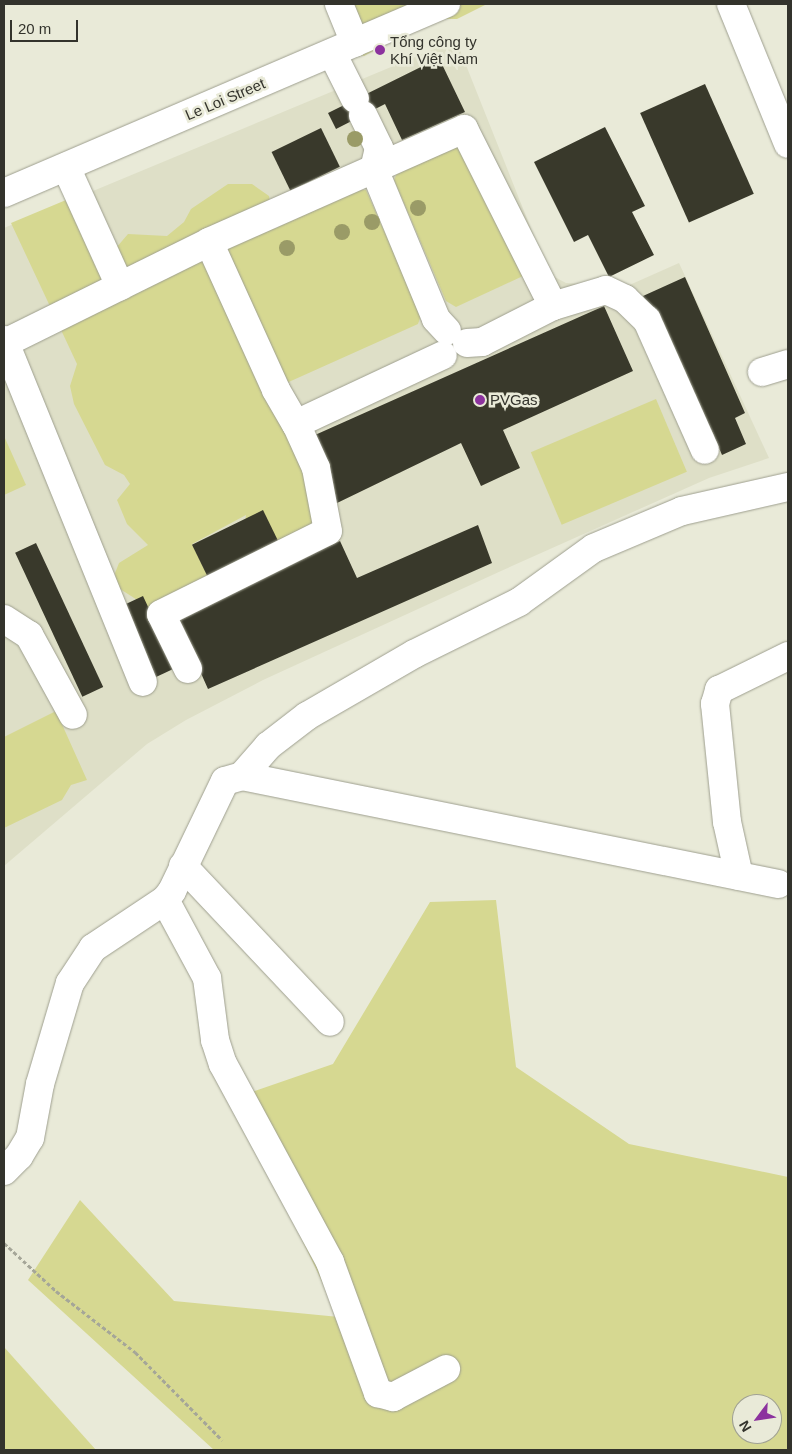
<!DOCTYPE html>
<html>
<head>
<meta charset="utf-8">
<style>
  body { margin:0 }
  #map { position:relative; width:792px; height:1454px; overflow:hidden; background:#e9ead8; font-family:Arial,sans-serif }
  div>[style] { position:absolute }
  .built>* { inset:0; background:#dedfc7 }
  .green>* { inset:0; background:#d6d891; transform-origin:0 0 }
  .building>* { inset:0; background:#39392b; transform-origin:0 0 }
  .path>* { height:3px; margin-top:-1.5px; transform-origin:0; background:repeating-linear-gradient(90deg,#a5a698 0 4px,transparent 0 6.5px) }
  .roads { filter:drop-shadow(0 0 1px #9e9f8f) drop-shadow(0 0 1px #9e9f8f) }
  .minor>* { height:28px; margin:-14px; padding:0 14px; transform-origin:14px; border-radius:14px; background:#fff }
  .major>* { height:28px; margin:-14px; padding:0 14px; transform-origin:14px; border-radius:14px; background:#fff }
  .trees>* { width:16px; height:16px; margin:-8px; border-radius:50%; background:#9a9b67 }
  .dots>* { width:14px; height:14px; translate:-50% -50%; box-sizing:border-box; border:2px solid #e9ead8; border-radius:50% }
  span { translate:-50% -50%; white-space:nowrap; text-align:center; line-height:1.15; -webkit-text-stroke:5px #e9ead8; paint-order:stroke }
  .poi-label { font-size:15px; color:#33332c }
  .left { translate:0 -50%; text-align:left }
  .street-label { font-size:15px; color:#33332c }
  .frame { position:absolute; inset:0; border:5px solid #33332c; pointer-events:none }
  .north { position:absolute; left:732px; top:1394px; width:50px; height:50px; box-sizing:border-box; background:#e9ead8; border:1px solid #a0a193; border-radius:50%; rotate:239deg; font-size:14px; font-weight:700; line-height:20px; text-align:center; color:#33332c }
  .north::after { content:''; display:block; margin:auto; width:18px; height:22px; background:#8c329e; clip-path:polygon(50% 0,100% 100%,50% 72%,0 100%) }
  .scale { position:absolute; left:10px; top:20px; width:68px; height:22px; box-sizing:border-box; border:2px solid #33332c; border-top:0; padding-left:6px; font-size:15px; line-height:18px; white-space:nowrap; color:#33332c; -webkit-text-stroke:4px #e9ead8; paint-order:stroke }
</style>
</head>
<body>
<div id="map">
  <div class="built">
    <i style="clip-path:polygon(456px 40px,549px 274px,566px 283px,625px 287px,679px 263px,769px 458px,709px 478px,501px 571px,263px 680px,186px 720px,147px 744px,4px 866px,4px 228px)"></i>
  </div>
  <div class="green">
    <i style="clip-path:polygon(345px 4px,487px 4px,457px 19px,437px 19px,393px 34px,385px 45px,364px 56px,350px 52px)"></i>
    <i style="clip-path:polygon(460px 146px,523px 276px,456px 307px,446px 301px,394px 180px,397px 173px)"></i>
    <i style="clip-path:polygon(228px 184px,252px 184px,269px 196px,274px 229px,357px 190px,366px 190px,421px 315px,418px 324px,282px 385px,332px 499px,284px 560px,244px 530px,246px 515px,192px 544px,209px 579px,156px 612px,117px 587px,115px 573px,119px 563px,148px 545px,127px 524px,117px 500px,130px 484px,124px 475px,105px 465px,74px 404px,70px 386px,77px 364px,11px 223px,66px 200px,93px 260px,101px 245px,116px 248px,128px 234px,167px 236px,184px 222px,191px 209px)"></i>
    <i style="left:656px;top:399px;width:79px;height:136px;rotate:67deg"></i>
    <i style="clip-path:polygon(4px 436px,26px 485px,4px 495px)"></i>
    <i style="clip-path:polygon(56px 711px,87px 780px,71px 785px,62px 800px,4px 828px,4px 737px)"></i>
    <i style="clip-path:polygon(evenodd,496px 900px,516px 1067px,629px 1144px,788px 1177px,788px 1450px,214px 1450px,28px 1280px,80px 1200px,174px 1301px,339px 1317px,234px 1098px,333px 1064px,430px 902px,496px 900px,742px 1404px,772px 1404px,772px 1434px,742px 1434px,742px 1404px)"></i>
    <i style="clip-path:polygon(4px 1347px,96px 1450px,4px 1450px)"></i>
  </div>
  <div class="building">
    <i style="clip-path:polygon(439px 58px,465px 112px,402px 140px,385px 104px,336px 129px,328px 113px)"></i>
    <i style="left:705px;top:84px;width:120px;height:71px;rotate:66deg"></i>
    <i style="clip-path:polygon(605px 127px,645px 206px,632px 212px,654px 255px,609px 277px,588px 235px,574px 242px,534px 162px)"></i>
    <i style="left:321px;top:128px;width:43px;height:55px;rotate:64deg"></i>
    <i style="clip-path:polygon(685px 277px,745px 413px,735px 418px,746px 444px,722px 455px,711px 429px,703px 432px,643px 296px)"></i>
    <i style="clip-path:polygon(604px 306px,633px 371px,503px 430px,520px 468px,481px 486px,461px 443px,335px 504px,306px 439px)"></i>
    <i style="left:263px;top:510px;width:39px;height:79px;rotate:64deg"></i>
    <i style="clip-path:polygon(478px 525px,492px 563px,208px 689px,175px 615px,340px 541px,357px 578px)"></i>
    <i style="left:36px;top:543px;width:159px;height:23px;rotate:65deg"></i>
    <i style="left:143px;top:596px;width:79px;height:23px;rotate:65deg"></i>
  </div>
  <div class="path">
    <i style="left:4px;top:1243px;width:71px;rotate:42.7deg"></i>
    <i style="left:56px;top:1291px;width:100px;rotate:37.7deg"></i>
    <i style="left:135px;top:1352px;width:124px;rotate:45.3deg"></i>
  </div>
  <div class="roads">
    <div class="minor">
      <i style="left:339px;top:4px;width:42px;rotate:67.7deg"></i>
      <i style="left:731px;top:4px;width:151px;rotate:67.8deg"></i>
      <i style="left:332px;top:53px;width:51px;rotate:63.4deg"></i>
      <i style="left:363px;top:115px;width:37px;rotate:64deg"></i>
      <i style="left:379px;top:148px;width:22px;rotate:103deg"></i>
      <i style="left:374px;top:169px;width:162px;rotate:67.5deg"></i>
      <i style="left:436px;top:319px;width:16px;rotate:47deg"></i>
      <i style="left:66px;top:167px;width:131px;rotate:65.6deg"></i>
      <i style="left:209px;top:242px;width:162px;rotate:65.6deg"></i>
      <i style="left:276px;top:390px;width:39px;rotate:60deg"></i>
      <i style="left:4px;top:340px;width:369px;rotate:67.9deg"></i>
      <i style="left:5px;top:343px;width:228px;rotate:-26.3deg"></i>
      <i style="left:209px;top:242px;width:279px;rotate:-23.9deg"></i>
      <i style="left:464px;top:129px;width:198px;rotate:63.3deg"></i>
      <i style="left:467px;top:343px;width:15px;rotate:-4deg"></i>
      <i style="left:482px;top:342px;width:80px;rotate:-26.9deg"></i>
      <i style="left:553px;top:306px;width:55px;rotate:-16.8deg"></i>
      <i style="left:606px;top:290px;width:21px;rotate:25deg"></i>
      <i style="left:625px;top:299px;width:30px;rotate:44deg"></i>
      <i style="left:647px;top:320px;width:142px;rotate:66deg"></i>
      <i style="left:762px;top:372px;width:27px;rotate:-17deg"></i>
      <i style="left:4px;top:619px;width:30px;rotate:33deg"></i>
      <i style="left:29px;top:635px;width:91px;rotate:61.2deg"></i>
      <i style="left:188px;top:669px;width:61px;rotate:-116.1deg"></i>
      <i style="left:161px;top:614px;width:186px;rotate:-26.4deg"></i>
      <i style="left:328px;top:531px;width:64px;rotate:-100.8deg"></i>
      <i style="left:316px;top:468px;width:48px;rotate:-114.4deg"></i>
      <i style="left:296px;top:424px;width:162px;rotate:-25.1deg"></i>
      <i style="left:242px;top:776px;width:40px;rotate:-49deg"></i>
      <i style="left:268px;top:746px;width:49px;rotate:-37.6deg"></i>
      <i style="left:307px;top:716px;width:124px;rotate:-30.1deg"></i>
      <i style="left:414px;top:654px;width:117px;rotate:-26.3deg"></i>
      <i style="left:519px;top:602px;width:92px;rotate:-35.8deg"></i>
      <i style="left:594px;top:548px;width:95px;rotate:-22.8deg"></i>
      <i style="left:682px;top:511px;width:109px;rotate:-12.8deg"></i>
      <i style="left:183px;top:866px;width:214px;rotate:46.7deg"></i>
      <i style="left:739px;top:876px;width:55px;rotate:-102.5deg"></i>
      <i style="left:727px;top:822px;width:119px;rotate:-95.8deg"></i>
      <i style="left:715px;top:704px;width:15px;rotate:-74deg"></i>
      <i style="left:719px;top:690px;width:77px;rotate:-26.2deg"></i>
      <i style="left:165px;top:900px;width:89px;rotate:61.7deg"></i>
      <i style="left:207px;top:978px;width:63px;rotate:82.6deg"></i>
      <i style="left:215px;top:1040px;width:25px;rotate:72deg"></i>
      <i style="left:223px;top:1064px;width:225px;rotate:61.6deg"></i>
      <i style="left:330px;top:1262px;width:140px;rotate:69.9deg"></i>
      <i style="left:378px;top:1393px;width:16px;rotate:15deg"></i>
      <i style="left:393px;top:1397px;width:60px;rotate:-27.8deg"></i>
      <i style="left:4px;top:1171px;width:21px;rotate:-45deg"></i>
      <i style="left:19px;top:1156px;width:21px;rotate:-59deg"></i>
      <i style="left:30px;top:1138px;width:55px;rotate:-79.5deg"></i>
      <i style="left:40px;top:1084px;width:105px;rotate:-73.5deg"></i>
      <i style="left:70px;top:983px;width:42px;rotate:-56.7deg"></i>
      <i style="left:93px;top:948px;width:87px;rotate:-33.7deg"></i>
      <i style="left:165px;top:900px;width:11px;rotate:-52deg"></i>
      <i style="left:172px;top:891px;width:122px;rotate:-64.3deg"></i>
      <i style="left:225px;top:781px;width:18px;rotate:-16deg"></i>
      <i style="left:242px;top:776px;width:547px;rotate:11.39deg"></i>
    </div>
    <div class="major">
      <i style="left:4px;top:193px;width:481px;rotate:-23.2deg"></i>
    </div>
  </div>
  <div class="trees">
    <i style="left:355px;top:139px"></i>
    <i style="left:418px;top:208px"></i>
    <i style="left:372px;top:222px"></i>
    <i style="left:342px;top:232px"></i>
    <i style="left:287px;top:248px"></i>
  </div>
  <div class="dots">
    <i style="left:380px;top:50px;background:#8c329e"></i>
    <i style="left:480px;top:400px;background:#8c329e"></i>
  </div>
  <div class="poi-label">
    <span class="left" style="left:390px;top:50px">Tổng công ty<br>Khí Việt Nam</span>
    <span class="left" style="left:490px;top:400px">PVGas</span>
  </div>
  <div class="street-label">
    <span style="left:225px;top:99px;rotate:-23deg">Le Loi Street</span>
  </div>
  <div class="frame"></div>
  <div class="north">N</div>
  <div class="scale">20 m</div>
</div>
</body>
</html>
